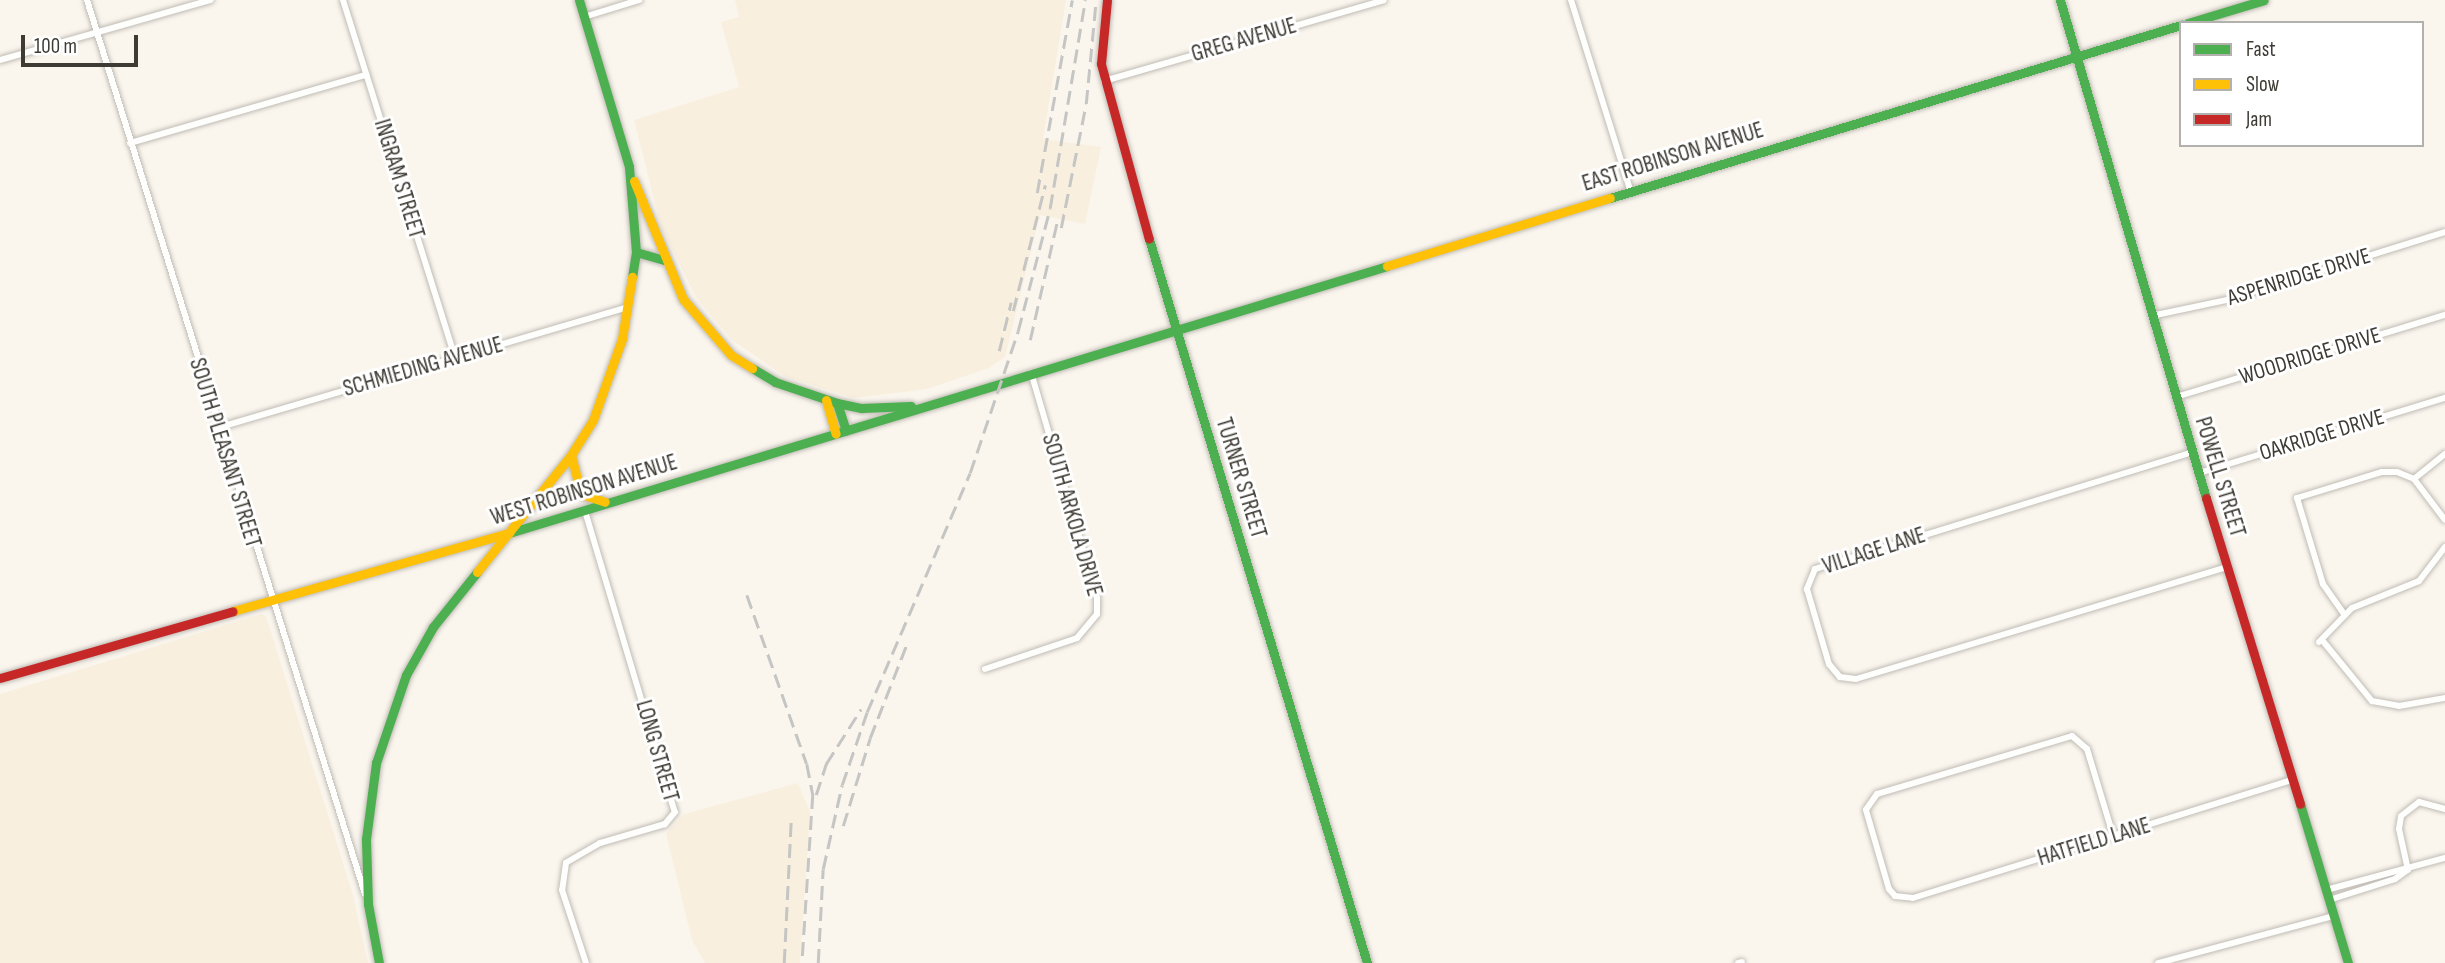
<!DOCTYPE html>
<html>
<head>
<meta charset="utf-8">
<style>
  body { margin:0 }
  #map { position:relative; width:2445px; height:963px; overflow:hidden; background:#faf6ee; font-family:"Sofia Sans Condensed",sans-serif }
  div>[style] { position:absolute }
  .built>* { inset:0; background:#f8efdf }
  .roads { filter:drop-shadow(0 0 2px #c0bcb5) drop-shadow(0 0 2px #c0bcb5) }
  .street>* { height:6px; margin:-3px; padding:0 3px; transform-origin:3px; border-radius:3px; background:#fefefc }
  .fast>* { height:9px; margin:-4.5px; padding:0 4.5px; transform-origin:4.5px; border-radius:4.5px; background:#4caf50 }
  .slow>* { height:9px; margin:-4.5px; padding:0 4.5px; transform-origin:4.5px; border-radius:4.5px; background:#ffc107 }
  .jam>* { height:9px; margin:-4.5px; padding:0 4.5px; transform-origin:4.5px; border-radius:4.5px; background:#c62828 }
  .rail>* { height:2.5px; margin-top:-1.25px; transform-origin:0; background:repeating-linear-gradient(90deg,#c5c5c3 0 14px,transparent 0 21px) }
  span { translate:-50% -50%; white-space:nowrap; text-align:center; line-height:1.15; -webkit-text-stroke:6px #fff; paint-order:stroke }
  .street-label { font-size:23px; color:#3e3b34 }
  .legend { position:absolute; left:2179px; top:21px; width:245px; height:126px; box-sizing:border-box; background:#fff; border:2px solid #b2b1ae; margin:0; padding:9px 12px; list-style:none; font-size:21px; color:#3e3b34 }
  .legend li { display:flex; align-items:center; gap:14px; height:35px }
  .legend b { width:35px; border:2px solid #b2b1ae }
  .scale { position:absolute; left:21px; top:35px; width:117px; height:32px; box-sizing:border-box; border:4px solid #3e3b34; border-top:0; padding-left:9px; font-size:21px; line-height:24px; white-space:nowrap; color:#3e3b34; -webkit-text-stroke:5px #fff; paint-order:stroke }
</style>
</head>
<body>
<div id="map">
  <div class="built">
    <i style="clip-path:polygon(735px 0,1066px 0,1043px 139px,1101px 147px,1085px 224px,1040px 215px,1005px 357px,989px 368px,927px 389px,854px 398px,786px 377px,732px 340px,697px 299px,661px 227px,634px 120px,739px 87px,721px 22px,739px 17px)"></i>
    <i style="clip-path:polygon(261px 614px,266px 616px,353px 895px,368px 963px,0 963px,0 694px)"></i>
    <i style="clip-path:polygon(798px 783px,810px 812px,800px 963px,705px 963px,692px 940px,666px 834px,684px 814px)"></i>
  </div>
  <div class="roads">
    <div class="street">
      <i style="left:87px;top:0;width:936px;rotate:72.73deg"></i>
      <i style="left:343px;top:0;width:375px;rotate:72.6deg"></i>
      <i style="left:1571px;top:0;width:199px;rotate:72.7deg"></i>
      <i style="left:584px;top:17px;width:58px;rotate:-17.2deg"></i>
      <i style="left:0;top:60px;width:219px;rotate:-15.9deg"></i>
      <i style="left:1104px;top:81px;width:291px;rotate:-16.1deg"></i>
      <i style="left:130px;top:143px;width:246px;rotate:-16.1deg"></i>
      <i style="left:2151px;top:316px;width:78px;rotate:-11.9deg"></i>
      <i style="left:2227px;top:300px;width:228px;rotate:-17.3deg"></i>
      <i style="left:2176px;top:397px;width:281px;rotate:-17deg"></i>
      <i style="left:217px;top:428px;width:427px;rotate:-16.4deg"></i>
      <i style="left:2193px;top:452px;width:396px;rotate:162.8deg"></i>
      <i style="left:1815px;top:569px;width:22px;rotate:112deg"></i>
      <i style="left:1807px;top:589px;width:78px;rotate:73.7deg"></i>
      <i style="left:1829px;top:664px;width:17px;rotate:50deg"></i>
      <i style="left:1840px;top:677px;width:16px;rotate:7deg"></i>
      <i style="left:1856px;top:679px;width:388px;rotate:-16.8deg"></i>
      <i style="left:2199px;top:473px;width:257px;rotate:-17deg"></i>
      <i style="left:2414px;top:479px;width:40px;rotate:-39deg"></i>
      <i style="left:585px;top:511px;width:314px;rotate:73.4deg"></i>
      <i style="left:675px;top:812px;width:16px;rotate:130deg"></i>
      <i style="left:665px;top:824px;width:68px;rotate:163.7deg"></i>
      <i style="left:600px;top:843px;width:39px;rotate:150deg"></i>
      <i style="left:566px;top:863px;width:27px;rotate:98deg"></i>
      <i style="left:562px;top:890px;width:77px;rotate:71.8deg"></i>
      <i style="left:2344px;top:614px;width:37px;rotate:-125deg"></i>
      <i style="left:2323px;top:584px;width:90px;rotate:-106.8deg"></i>
      <i style="left:2297px;top:498px;width:89px;rotate:-17deg"></i>
      <i style="left:2382px;top:472px;width:15px"></i>
      <i style="left:2397px;top:472px;width:18px;rotate:22deg"></i>
      <i style="left:2414px;top:479px;width:51px;rotate:52.9deg"></i>
      <i style="left:2322px;top:640px;width:79px;rotate:50.7deg"></i>
      <i style="left:2372px;top:701px;width:27px;rotate:10deg"></i>
      <i style="left:2399px;top:706px;width:47px;rotate:-9.9deg"></i>
      <i style="left:2319px;top:642px;width:47px;rotate:-45.9deg"></i>
      <i style="left:2352px;top:608px;width:72px;rotate:-21.9deg"></i>
      <i style="left:2419px;top:581px;width:43px;rotate:-52.6deg"></i>
      <i style="left:985px;top:669px;width:97px;rotate:-18.6deg"></i>
      <i style="left:1077px;top:638px;width:31px;rotate:-50deg"></i>
      <i style="left:1097px;top:614px;width:16px;rotate:-90deg"></i>
      <i style="left:1097px;top:598px;width:234px;rotate:-106.3deg"></i>
      <i style="left:2113px;top:835px;width:90px;rotate:-106.8deg"></i>
      <i style="left:2087px;top:749px;width:20px;rotate:-139deg"></i>
      <i style="left:2072px;top:736px;width:203px;rotate:163.4deg"></i>
      <i style="left:1877px;top:794px;width:19px;rotate:125deg"></i>
      <i style="left:1866px;top:810px;width:82px;rotate:73.8deg"></i>
      <i style="left:1889px;top:889px;width:9px;rotate:49deg"></i>
      <i style="left:1895px;top:896px;width:18px;rotate:6deg"></i>
      <i style="left:1913px;top:898px;width:397px;rotate:-17.3deg"></i>
      <i style="left:2408px;top:870px;width:42px;rotate:-102.4deg"></i>
      <i style="left:2399px;top:829px;width:13px;rotate:-81deg"></i>
      <i style="left:2401px;top:816px;width:23px;rotate:-38deg"></i>
      <i style="left:2419px;top:802px;width:27px;rotate:15deg"></i>
      <i style="left:2326px;top:890px;width:123px;rotate:-15.1deg"></i>
      <i style="left:2329px;top:900px;width:69px;rotate:-17.7deg"></i>
      <i style="left:2395px;top:879px;width:14px;rotate:-36deg"></i>
      <i style="left:1738px;top:963px;width:4px;rotate:-14deg"></i>
      <i style="left:2158px;top:963px;width:182px;rotate:-15deg"></i>
    </div>
    <div class="fast">
      <i style="left:579px;top:0;width:174px;rotate:73.3deg"></i>
      <i style="left:629px;top:167px;width:85px;rotate:85.3deg"></i>
      <i style="left:636px;top:252px;width:25px;rotate:99deg"></i>
      <i style="left:2060px;top:0;width:519px;rotate:73.66deg"></i>
      <i style="left:2188px;top:23px;width:79px;rotate:-16.8deg"></i>
      <i style="left:1610px;top:198px;width:597px;rotate:-16.86deg"></i>
      <i style="left:1149px;top:239px;width:756px;rotate:73.24deg"></i>
      <i style="left:636px;top:252px;width:29px;rotate:16deg"></i>
      <i style="left:752px;top:368px;width:27px;rotate:31deg"></i>
      <i style="left:775px;top:382px;width:65px;rotate:18.7deg"></i>
      <i style="left:837px;top:403px;width:25px;rotate:12deg"></i>
      <i style="left:861px;top:408px;width:50px;rotate:-2.3deg"></i>
      <i style="left:837px;top:403px;width:29px;rotate:72deg"></i>
      <i style="left:509px;top:533px;width:918px;rotate:-16.91deg"></i>
      <i style="left:2300px;top:804px;width:166px;rotate:73.2deg"></i>
      <i style="left:379px;top:963px;width:60px;rotate:-100.6deg"></i>
      <i style="left:368px;top:904px;width:65px;rotate:-91.8deg"></i>
      <i style="left:366px;top:839px;width:77px;rotate:-82.5deg"></i>
      <i style="left:376px;top:763px;width:93px;rotate:-71.2deg"></i>
      <i style="left:406px;top:675px;width:55px;rotate:-60.6deg"></i>
      <i style="left:433px;top:627px;width:70px;rotate:-51.3deg"></i>
    </div>
    <div class="slow">
      <i style="left:634px;top:181px;width:128px;rotate:67.4deg"></i>
      <i style="left:683px;top:299px;width:74px;rotate:49.4deg"></i>
      <i style="left:731px;top:355px;width:25px;rotate:32deg"></i>
      <i style="left:1387px;top:266px;width:233px;rotate:-17deg"></i>
      <i style="left:826px;top:400px;width:35px;rotate:74deg"></i>
      <i style="left:571px;top:455px;width:40px;rotate:75.6deg"></i>
      <i style="left:581px;top:494px;width:25px;rotate:18deg"></i>
      <i style="left:477px;top:572px;width:150px;rotate:-51.2deg"></i>
      <i style="left:571px;top:455px;width:41px;rotate:-57.8deg"></i>
      <i style="left:593px;top:420px;width:86px;rotate:-70.3deg"></i>
      <i style="left:622px;top:339px;width:63px;rotate:-80.8deg"></i>
      <i style="left:233px;top:611px;width:287px;rotate:-15.8deg"></i>
    </div>
    <div class="jam">
      <i style="left:1107px;top:0;width:64px;rotate:95.4deg"></i>
      <i style="left:1101px;top:64px;width:181px;rotate:74.7deg"></i>
      <i style="left:2206px;top:498px;width:320px;rotate:72.9deg"></i>
      <i style="left:0;top:678px;width:242px;rotate:-16deg"></i>
    </div>
  </div>
  <div class="rail">
    <i style="left:1037px;top:193px;width:196px;rotate:-79.7deg"></i>
    <i style="left:1061px;top:228px;width:126px;rotate:-78.6deg"></i>
    <i style="left:1086px;top:104px;width:104px;rotate:-84.5deg"></i>
    <i style="left:1013px;top:311px;width:130px;rotate:-75.7deg"></i>
    <i style="left:1030px;top:340px;width:125px;rotate:-77.1deg"></i>
    <i style="left:999px;top:351px;width:50px;rotate:-76.2deg"></i>
    <i style="left:747px;top:595px;width:179px;rotate:70.5deg"></i>
    <i style="left:807px;top:764px;width:32px;rotate:79deg"></i>
    <i style="left:813px;top:795px;width:168px;rotate:93.7deg"></i>
    <i style="left:816px;top:795px;width:33px;rotate:-72deg"></i>
    <i style="left:826px;top:764px;width:65px;rotate:-57.5deg"></i>
    <i style="left:843px;top:826px;width:92px;rotate:-72.9deg"></i>
    <i style="left:870px;top:738px;width:99px;rotate:-68.6deg"></i>
    <i style="left:784px;top:963px;width:145px;rotate:-87.2deg"></i>
    <i style="left:818px;top:963px;width:94px;rotate:-87deg"></i>
    <i style="left:823px;top:869px;width:86px;rotate:-77.3deg"></i>
    <i style="left:842px;top:785px;width:77px;rotate:-71.1deg"></i>
    <i style="left:867px;top:712px;width:260px;rotate:-66.7deg"></i>
    <i style="left:970px;top:473px;width:150px;rotate:-71.3deg"></i>
    <i style="left:1018px;top:331px;width:127px;rotate:-75.4deg"></i>
    <i style="left:1050px;top:208px;width:211px;rotate:-80.4deg"></i>
  </div>
  <div class="street-label">
    <span style="left:1244px;top:40px;rotate:-16deg">GREG AVENUE</span>
    <span style="left:1673px;top:157px;rotate:-17deg">EAST ROBINSON AVENUE</span>
    <span style="left:399px;top:179px;rotate:73deg">INGRAM STREET</span>
    <span style="left:2299px;top:277px;rotate:-17deg">ASPENRIDGE DRIVE</span>
    <span style="left:2310px;top:356px;rotate:-17deg">WOODRIDGE DRIVE</span>
    <span style="left:423px;top:367px;rotate:-16deg">SCHMIEDING AVENUE</span>
    <span style="left:2322px;top:435px;rotate:-17deg">OAKRIDGE DRIVE</span>
    <span style="left:225px;top:453px;rotate:73deg">SOUTH PLEASANT STREET</span>
    <span style="left:2220px;top:477px;rotate:73deg">POWELL STREET</span>
    <span style="left:1241px;top:478px;rotate:73deg">TURNER STREET</span>
    <span style="left:584px;top:490px;rotate:-17deg">WEST ROBINSON AVENUE</span>
    <span style="left:1072px;top:515px;rotate:74deg">SOUTH ARKOLA DRIVE</span>
    <span style="left:1874px;top:551px;rotate:-18deg">VILLAGE LANE</span>
    <span style="left:657px;top:751px;rotate:74deg">LONG STREET</span>
    <span style="left:2094px;top:842px;rotate:-17deg">HATFIELD LANE</span>
  </div>
  <ul class="legend">
  <li><b style="height:9px;background:#4caf50"></b>Fast</li>
  <li><b style="height:9px;background:#ffc107"></b>Slow</li>
  <li><b style="height:9px;background:#c62828"></b>Jam</li>
  </ul>
  <div class="scale">100 m</div>
</div>
</body>
</html>
